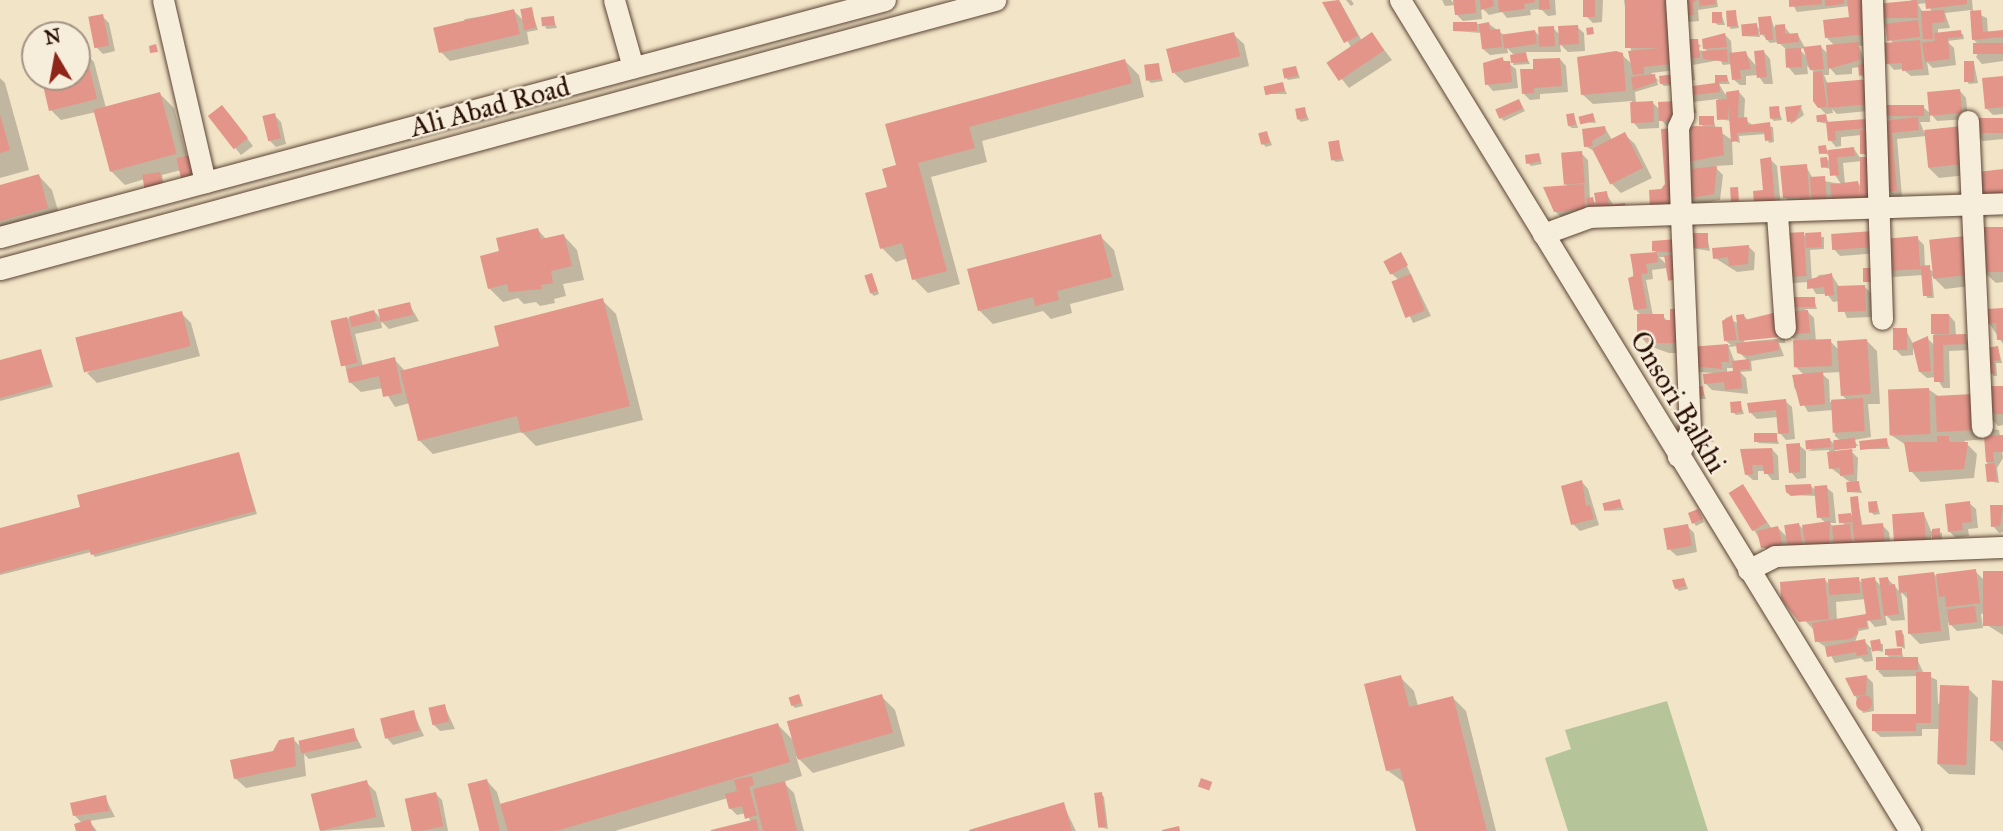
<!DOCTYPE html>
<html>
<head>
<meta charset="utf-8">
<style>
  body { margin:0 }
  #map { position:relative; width:2003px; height:831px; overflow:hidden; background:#f2e4c7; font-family:"IM FELL Great Primer",serif }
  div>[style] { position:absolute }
  .green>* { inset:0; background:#b5c599 }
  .shadow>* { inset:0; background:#0003 }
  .building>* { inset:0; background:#e3958a; transform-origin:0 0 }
  .round { border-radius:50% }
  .roads { filter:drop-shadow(0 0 2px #5a4433) drop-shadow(0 0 2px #5a4433) }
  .minor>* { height:21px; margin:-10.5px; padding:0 10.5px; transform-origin:10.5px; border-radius:10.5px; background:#f7eddb }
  span { translate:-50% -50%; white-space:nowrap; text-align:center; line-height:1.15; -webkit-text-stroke:5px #f7eddb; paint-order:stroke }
  .street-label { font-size:28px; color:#270e02 }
  .north { position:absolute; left:21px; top:21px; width:70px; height:70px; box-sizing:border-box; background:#f7eddb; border:2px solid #a49484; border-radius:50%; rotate:350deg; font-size:19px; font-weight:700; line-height:28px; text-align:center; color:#270e02 }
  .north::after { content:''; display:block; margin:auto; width:24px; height:32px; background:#8f2418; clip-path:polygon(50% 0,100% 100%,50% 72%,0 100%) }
</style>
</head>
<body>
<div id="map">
  <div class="green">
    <i style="clip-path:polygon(1667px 701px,1708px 831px,1568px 831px,1545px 758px,1571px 749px,1565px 730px)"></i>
  </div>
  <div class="shadow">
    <i style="clip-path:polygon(1339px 0,1362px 41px,1372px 34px,1392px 60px,1349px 88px,1328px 62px,1351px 47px,1325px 3px)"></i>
    <i style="clip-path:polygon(1346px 0,1351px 0,1354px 4px,1351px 6px)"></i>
    <i style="clip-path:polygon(1442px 0,1451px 0,1455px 5px,1445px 6px)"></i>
    <i style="clip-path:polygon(1455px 0,1555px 0,1556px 15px,1548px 16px,1541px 9px,1530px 10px,1531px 15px,1507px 18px,1502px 12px,1489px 15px,1481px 7px,1482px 19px,1463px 21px,1456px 14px)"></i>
    <i style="clip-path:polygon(1585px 0,1603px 0,1602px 22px,1593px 23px,1586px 16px)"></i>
    <i style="clip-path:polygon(evenodd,1624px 0,1717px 0,1718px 7px,1698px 10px,1699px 21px,1689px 22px,1679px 12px,1681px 37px,1704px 47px,1725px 35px,1731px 41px,1732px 54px,1745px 53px,1757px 67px,1764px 52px,1770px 59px,1773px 84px,1764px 84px,1758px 75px,1746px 76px,1746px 85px,1740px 85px,1733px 79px,1732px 64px,1723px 65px,1720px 60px,1693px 65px,1695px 80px,1688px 81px,1677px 70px,1651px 73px,1661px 83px,1674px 76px,1673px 85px,1664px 86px,1657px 80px,1658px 85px,1635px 92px,1636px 103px,1652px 102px,1661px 111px,1694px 102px,1687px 88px,1719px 84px,1717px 82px,1726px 76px,1730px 84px,1719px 84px,1725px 94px,1739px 92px,1745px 99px,1744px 119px,1754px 126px,1773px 127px,1774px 142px,1769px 143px,1766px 134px,1739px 136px,1740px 143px,1732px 140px,1733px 165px,1714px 166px,1723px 175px,1720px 200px,1694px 205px,1687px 198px,1662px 191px,1667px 184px,1671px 130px,1659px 118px,1659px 128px,1639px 129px,1633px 122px,1632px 101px,1593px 104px,1582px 94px,1622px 55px,1633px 65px,1624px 0,1701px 45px,1708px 52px,1698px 50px,1701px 45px,1624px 0,1718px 99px,1719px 119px,1731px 121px,1732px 140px,1716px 129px,1713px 117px,1701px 124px,1706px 129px,1685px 129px,1687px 113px,1697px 113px,1693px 102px,1718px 99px,1624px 0,1684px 162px,1692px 171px,1685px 171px,1684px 162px)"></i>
    <i style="clip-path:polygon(evenodd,1790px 0,1868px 0,1879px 44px,1859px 46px,1870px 77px,1863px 78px,1860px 67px,1852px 68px,1852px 74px,1836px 75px,1829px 67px,1829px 75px,1824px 75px,1829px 87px,1878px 110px,1837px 114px,1832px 109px,1833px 113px,1826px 114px,1819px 107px,1815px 73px,1807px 66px,1808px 74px,1795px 75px,1789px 68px,1787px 50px,1778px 42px,1770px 43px,1759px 31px,1760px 37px,1743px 36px,1756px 25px,1761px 31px,1771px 18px,1774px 27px,1784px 26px,1791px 35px,1798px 35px,1805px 48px,1821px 47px,1828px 54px,1835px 46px,1827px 38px,1851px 19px,1850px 6px,1797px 12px,1790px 0,1805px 48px,1808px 58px,1799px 49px,1805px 48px)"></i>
    <i style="clip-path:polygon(evenodd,1912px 0,1972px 0,1973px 12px,1987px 18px,1988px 33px,2003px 33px,2003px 61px,1982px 64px,1976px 57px,1981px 47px,1974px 40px,1971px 10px,1945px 13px,1950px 28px,1938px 29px,1938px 35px,1963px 34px,1964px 39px,1947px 41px,1954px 48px,1956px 65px,1933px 68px,1927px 62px,1929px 75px,1911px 76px,1903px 69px,1894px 70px,1888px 63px,1893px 44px,1881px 17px,1912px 0,1927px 3px,1932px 12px,1923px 13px,1918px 4px,1927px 3px)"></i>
    <i style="clip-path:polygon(531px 9px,538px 30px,527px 32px,529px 44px,450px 61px,440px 51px,465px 19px,514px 11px,524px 21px)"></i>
    <i style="clip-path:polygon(1735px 11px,1739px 28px,1731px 29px,1729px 26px)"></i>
    <i style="clip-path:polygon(1721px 13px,1725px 25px,1718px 25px,1715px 23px)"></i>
    <i style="clip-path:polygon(102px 16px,109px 23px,115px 51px,103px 54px,96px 47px)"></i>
    <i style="clip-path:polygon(553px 18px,557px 28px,547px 29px,545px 27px)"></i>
    <i style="clip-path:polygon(1476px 24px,1489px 24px,1504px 35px,1535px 31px,1540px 37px,1553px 28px,1561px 36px,1577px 27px,1584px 33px,1585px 51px,1568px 52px,1560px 44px,1561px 52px,1524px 52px,1530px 64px,1513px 65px,1515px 56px,1507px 48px,1508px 53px,1490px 55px,1483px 49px,1481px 33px,1456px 31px)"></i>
    <i style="clip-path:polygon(1233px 34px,1244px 44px,1249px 66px,1185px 83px,1174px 73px)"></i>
    <i style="clip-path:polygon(84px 51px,94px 62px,106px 108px,160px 94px,174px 108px,187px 157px,181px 170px,162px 175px,164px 187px,145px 179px,125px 185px,111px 171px,96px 112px,61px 120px,51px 110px,43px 77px,77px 77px,77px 53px)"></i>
    <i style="clip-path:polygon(1502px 59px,1516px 69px,1518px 88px,1493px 91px,1487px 84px)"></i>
    <i style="clip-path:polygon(1560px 59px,1566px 66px,1568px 92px,1540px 94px,1540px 99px,1530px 100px,1523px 93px)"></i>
    <i style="clip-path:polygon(1125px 61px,1139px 75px,1144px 97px,982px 141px,987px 162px,931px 177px,960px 284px,928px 293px,914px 279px,908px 258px,896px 262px,882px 248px,889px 188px,898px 166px,887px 125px)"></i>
    <i style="clip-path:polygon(1974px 63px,1978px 83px,1969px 84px,1967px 81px)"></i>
    <i style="clip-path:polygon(1158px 65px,1163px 81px,1151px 83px,1148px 80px)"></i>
    <i style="clip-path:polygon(1296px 67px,1300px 78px,1288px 80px,1286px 78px)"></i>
    <i style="clip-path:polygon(0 78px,5px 83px,29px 170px,0 178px)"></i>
    <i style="clip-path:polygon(2003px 78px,2003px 114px,1993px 115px,1986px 108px)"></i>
    <i style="clip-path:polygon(1282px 84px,1287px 94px,1266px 94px)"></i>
    <i style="clip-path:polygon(1960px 91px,1966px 98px,1968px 119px,1937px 121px,1930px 113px,1930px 122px,1920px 122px,1924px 132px,1976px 174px,1939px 178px,1929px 168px,1926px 136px,1897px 139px,1902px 197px,1894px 197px,1888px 191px,1891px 122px,1886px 117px,1923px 107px,1931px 114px)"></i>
    <i style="clip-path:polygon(1519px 101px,1525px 111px,1504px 121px,1501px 118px)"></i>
    <i style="clip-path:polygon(1801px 107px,1804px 115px,1791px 124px,1787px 108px)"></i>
    <i style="clip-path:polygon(1304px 108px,1309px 120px,1301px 122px,1298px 119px)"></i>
    <i style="clip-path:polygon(1778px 108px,1782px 120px,1774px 121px,1771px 118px)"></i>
    <i style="clip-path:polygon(229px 114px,253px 146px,241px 155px,210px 117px)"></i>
    <i style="clip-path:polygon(274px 115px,281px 122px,286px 144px,276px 147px,269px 140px)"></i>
    <i style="clip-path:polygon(1574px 115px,1578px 128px,1572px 128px,1569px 126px)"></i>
    <i style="clip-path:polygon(1593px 115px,1596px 123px,1581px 122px)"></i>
    <i style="clip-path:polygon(evenodd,1826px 116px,1829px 124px,1865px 121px,1880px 203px,1792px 204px,1785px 197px,1806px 166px,1813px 179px,1841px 184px,1831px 169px,1822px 167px,1827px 159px,1831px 163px,1830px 155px,1820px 153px,1825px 147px,1828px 151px,1854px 149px,1861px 159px,1868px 158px,1863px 153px,1862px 135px,1841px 137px,1841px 146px,1836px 147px,1830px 140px,1828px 124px,1819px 122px,1826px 116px,1862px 161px,1864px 190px,1858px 183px,1845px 184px,1843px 163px,1862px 161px)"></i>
    <i style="clip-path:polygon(2003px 120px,2003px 139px,1983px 141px,1976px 134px)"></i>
    <i style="clip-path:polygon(1605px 128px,1612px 140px,1624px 134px,1635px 144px,1652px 178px,1621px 193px,1611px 183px,1596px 152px,1585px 146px)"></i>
    <i style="clip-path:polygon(1267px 133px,1272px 145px,1266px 147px,1263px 144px)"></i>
    <i style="clip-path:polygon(1338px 142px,1344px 161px,1336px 162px,1333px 160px)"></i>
    <i style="clip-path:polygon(1581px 153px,1588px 160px,1590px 199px,1598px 204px,1606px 193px,1614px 206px,1562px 218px,1555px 211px,1567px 187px,1563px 155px)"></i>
    <i style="clip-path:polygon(1538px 155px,1542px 164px,1531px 166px,1528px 163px)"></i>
    <i style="clip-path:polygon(1770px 159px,1777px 166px,1781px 208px,1765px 192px)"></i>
    <i style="clip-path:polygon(39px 176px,52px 190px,61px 221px,0 238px,0 187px)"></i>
    <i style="clip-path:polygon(2003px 229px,2003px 282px,1996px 283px,1985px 273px)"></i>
    <i style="clip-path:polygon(538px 230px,547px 240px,564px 236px,577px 250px,584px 280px,563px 284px,566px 296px,554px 299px,555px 303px,540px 306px,536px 302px,524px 304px,518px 298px,503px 302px,489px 288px)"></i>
    <i style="clip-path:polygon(1873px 233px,1880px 253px,1840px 256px,1834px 249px)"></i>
    <i style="clip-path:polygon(1803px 234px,1807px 238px,1824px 237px,1824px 249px,1810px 250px,1812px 282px,1819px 275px,1831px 274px,1840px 288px,1864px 286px,1871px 293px,1872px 317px,1847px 318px,1840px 301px,1833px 302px,1827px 294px,1816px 294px,1809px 282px,1793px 283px,1787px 277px)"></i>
    <i style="clip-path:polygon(1707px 235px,1710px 251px,1691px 248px)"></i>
    <i style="clip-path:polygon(1100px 236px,1114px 250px,1124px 290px,1070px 304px,1072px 313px,1051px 319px,1043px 311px,993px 324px,979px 310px)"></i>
    <i style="clip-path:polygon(1917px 238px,1924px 245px,1925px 267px,1934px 272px,1931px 241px,1979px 285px,1945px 289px,1932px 276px,1934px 298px,1927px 298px,1923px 275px,1893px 277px,1886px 270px)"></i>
    <i style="clip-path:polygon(evenodd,1676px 241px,1676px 287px,1667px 268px,1652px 270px,1653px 279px,1646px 280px,1653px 316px,1663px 316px,1691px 349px,1731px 345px,1726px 341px,1726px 317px,1739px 324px,1744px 316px,1749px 321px,1744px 342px,1785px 338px,1785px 343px,1779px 343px,1784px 356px,1751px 361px,1752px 371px,1740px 372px,1746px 378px,1748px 394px,1712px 390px,1705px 383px,1713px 373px,1699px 372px,1693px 365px,1691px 353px,1669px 353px,1649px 346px,1639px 335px,1642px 316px,1635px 309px,1632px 256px,1658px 254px,1654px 250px,1676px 241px,1659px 257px,1665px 257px,1667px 265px,1659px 257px,1676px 241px,1738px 346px,1739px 352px,1748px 361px,1735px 363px,1729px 347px,1738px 346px,1676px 241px,1727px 368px,1734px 368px,1737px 372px,1727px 373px,1727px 368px)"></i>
    <i style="clip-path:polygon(1748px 246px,1755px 253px,1754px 270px,1737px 272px,1715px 258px)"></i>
    <i style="clip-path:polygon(1401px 254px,1431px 316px,1413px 323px,1394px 282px,1399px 280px,1391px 273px)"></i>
    <i style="clip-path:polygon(872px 275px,879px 294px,874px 296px,871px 293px)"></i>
    <i style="clip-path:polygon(evenodd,1814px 299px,1817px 309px,1805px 309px,1814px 318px,1816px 342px,1830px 341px,1839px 350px,1867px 341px,1877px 351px,1880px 404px,1868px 404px,1871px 437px,1854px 440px,1858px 446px,1835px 448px,1835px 451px,1858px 450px,1851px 451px,1858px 458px,1857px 481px,1862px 493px,1848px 492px,1851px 483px,1831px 468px,1829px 450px,1808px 451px,1830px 440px,1835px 445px,1841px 441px,1835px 436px,1833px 410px,1808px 412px,1794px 387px,1793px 376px,1804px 375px,1796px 367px,1798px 343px,1789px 334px,1798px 312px,1793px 307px,1814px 299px,1841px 372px,1842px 395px,1848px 401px,1830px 402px,1829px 380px,1821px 373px,1841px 372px)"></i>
    <i style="clip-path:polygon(602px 300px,616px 314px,643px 420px,536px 446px,522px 432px,433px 454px,419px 440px,410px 403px,395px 407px,383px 388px,361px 392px,350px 382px,332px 323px,374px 311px,382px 320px,409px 304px,419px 321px,389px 329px,381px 321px,382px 328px,355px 334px,363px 367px,394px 359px,405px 371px,501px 347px)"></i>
    <i style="clip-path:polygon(2003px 310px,2003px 344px,1989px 323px)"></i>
    <i style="clip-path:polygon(181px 313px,191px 323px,200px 356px,97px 383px,87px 373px)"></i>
    <i style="clip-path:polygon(1949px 315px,1955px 322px,1956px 336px,1965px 336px,1972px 350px,1949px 351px,1950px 388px,1943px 388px,1936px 377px,1927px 378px,1920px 372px,1913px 346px,1913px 355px,1902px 356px,1895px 349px,1906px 330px,1913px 344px,1927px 338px,1935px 346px,1934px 333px)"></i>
    <i style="clip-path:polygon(1998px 348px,2002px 363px,1996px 363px,1997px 376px,1993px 376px,1988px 349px)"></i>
    <i style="clip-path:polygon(41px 351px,53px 387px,0 401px,0 361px)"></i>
    <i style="clip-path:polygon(2003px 387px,2003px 425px,1998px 426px,1988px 415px)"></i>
    <i style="clip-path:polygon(1702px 388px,1706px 399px,1700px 399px,1697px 396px)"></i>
    <i style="clip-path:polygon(evenodd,1928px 389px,1984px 428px,1999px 430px,2003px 458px,1997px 468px,1999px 483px,1988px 481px,1986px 439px,1964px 441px,1977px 454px,1974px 478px,1921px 482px,1911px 471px,1906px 445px,1891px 435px,1928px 389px,1984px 430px,1991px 437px,1984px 437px,1984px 430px)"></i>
    <i style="clip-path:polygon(1785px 401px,1792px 407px,1795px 439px,1786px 440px,1780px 433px,1778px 417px,1757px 419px,1750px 412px)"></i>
    <i style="clip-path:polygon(1740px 403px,1744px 414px,1736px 415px,1733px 412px)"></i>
    <i style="clip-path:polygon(1710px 432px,1714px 442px,1698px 441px)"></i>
    <i style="clip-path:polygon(1776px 435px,1779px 444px,1757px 443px)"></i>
    <i style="clip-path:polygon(1886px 440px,1890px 449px,1863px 449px,1864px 446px)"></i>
    <i style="clip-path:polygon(1799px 445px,1806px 451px,1806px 478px,1797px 479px,1791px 472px)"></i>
    <i style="clip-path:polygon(1772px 449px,1778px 456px,1779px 480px,1772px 480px,1765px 471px,1758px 471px,1758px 480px,1753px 480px,1746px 474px,1742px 451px)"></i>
    <i style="clip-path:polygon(239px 454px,257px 514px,95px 557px,91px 552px,0 575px,0 530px,82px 508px)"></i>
    <i style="clip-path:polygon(1582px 482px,1588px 489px,1599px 525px,1580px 531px,1573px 524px)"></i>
    <i style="clip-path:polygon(1742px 486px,1772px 529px,1778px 528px,1787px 537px,1799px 525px,1805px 531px,1826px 523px,1819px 517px,1817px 496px,1792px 495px,1811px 486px,1817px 492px,1826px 487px,1833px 493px,1836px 523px,1830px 523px,1834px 528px,1845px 527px,1840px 516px,1854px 515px,1857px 498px,1863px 527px,1882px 525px,1889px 532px,1891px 550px,1769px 554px,1754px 530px)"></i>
    <i style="clip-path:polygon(1619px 501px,1624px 510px,1607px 511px)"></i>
    <i style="clip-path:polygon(1877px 503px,1880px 514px,1874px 515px,1871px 512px)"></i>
    <i style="clip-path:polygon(1969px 503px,1976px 509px,1978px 528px,1968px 529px,1969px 536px,1956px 538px,1949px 531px)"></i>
    <i style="clip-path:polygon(2003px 506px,2003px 532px,1999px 533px,1993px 526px,1992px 507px)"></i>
    <i style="clip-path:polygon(1698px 511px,1704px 522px,1696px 526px,1694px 523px)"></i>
    <i style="clip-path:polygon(1924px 514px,1931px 531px,1942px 533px,1942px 541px,1931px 536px,1932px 546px,1902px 548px)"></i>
    <i style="clip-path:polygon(1687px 526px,1694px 533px,1697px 552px,1677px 556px,1670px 550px)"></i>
    <i style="clip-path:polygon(1975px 571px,1985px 581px,1985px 573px,2003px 572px,2003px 635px,1987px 625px,1986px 613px,1981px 614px,1983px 628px,1957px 631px,1948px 622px,1950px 640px,1920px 644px,1910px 634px,1909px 600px,1901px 592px,1905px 620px,1892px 621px,1885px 614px,1887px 625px,1875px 627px,1869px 620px,1866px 599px,1836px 602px,1837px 621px,1867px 619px,1869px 629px,1859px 631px,1855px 642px,1864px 641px,1872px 649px,1872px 642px,1883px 644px,1883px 652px,1871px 649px,1873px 661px,1865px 662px,1861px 658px,1835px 663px,1827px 648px,1817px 641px,1815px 631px,1783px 598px,1782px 584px,1824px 579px,1830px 585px,1830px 582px,1858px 579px,1863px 584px,1863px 580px,1874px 579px,1882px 587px,1881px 579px,1887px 578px,1901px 593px,1900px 578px,1934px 574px,1939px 579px,1938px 575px)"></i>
    <i style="clip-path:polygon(1684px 579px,1688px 589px,1679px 591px,1676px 588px)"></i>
    <i style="clip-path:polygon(1901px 632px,1904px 635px,1905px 649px,1899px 646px)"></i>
    <i style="clip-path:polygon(1901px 650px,1904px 659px,1917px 659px,1924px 674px,1937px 680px,1938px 704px,1968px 688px,1978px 698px,1975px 775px,1949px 774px,1938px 764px,1940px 729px,1922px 729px,1922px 736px,1881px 737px,1874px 731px,1874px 716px,1919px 716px,1918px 676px,1884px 677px,1878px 671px,1892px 660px,1887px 655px)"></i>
    <i style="clip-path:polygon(1400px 677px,1414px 691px,1418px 706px,1453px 698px,1466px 711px,1496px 831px,1417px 831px,1405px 783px,1387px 770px)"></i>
    <i style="clip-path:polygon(1867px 677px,1873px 683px,1874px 711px,1863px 713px,1855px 695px)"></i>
    <i style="clip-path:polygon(2003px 683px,2003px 751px,1991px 740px)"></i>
    <i style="clip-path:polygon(799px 696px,803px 706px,795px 708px,792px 705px)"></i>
    <i style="clip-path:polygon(881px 696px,895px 710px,905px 746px,813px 773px,796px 756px,802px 776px,783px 782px,794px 793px,804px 831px,714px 831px,751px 822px,746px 813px,737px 815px,730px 808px,728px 798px,615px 831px,482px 831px,487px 781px,497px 792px,501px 806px,778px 725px,794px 741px)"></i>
    <i style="clip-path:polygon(444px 705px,455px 729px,440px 731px,434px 725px)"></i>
    <i style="clip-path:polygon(413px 712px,424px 736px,393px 745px,387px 738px)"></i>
    <i style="clip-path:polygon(353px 730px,362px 748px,309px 759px,304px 754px,306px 776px,246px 788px,235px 778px,293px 739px,301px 747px)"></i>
    <i style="clip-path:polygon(366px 782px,376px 792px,385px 827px,322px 831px,313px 796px)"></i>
    <i style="clip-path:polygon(436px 794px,442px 800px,448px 831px,413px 831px,407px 799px)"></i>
    <i style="clip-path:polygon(1101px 794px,1104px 797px,1108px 829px,1099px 827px)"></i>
    <i style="clip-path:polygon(105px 797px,115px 817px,89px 821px,97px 831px,78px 831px,82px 823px,74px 815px)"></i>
    <i style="clip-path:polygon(1063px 804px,1076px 831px,972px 831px)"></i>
  </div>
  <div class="building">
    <i style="clip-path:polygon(1339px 0,1358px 36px,1344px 43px,1322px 2px)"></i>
    <i style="clip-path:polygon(1453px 0,1475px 0,1476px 13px,1455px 15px)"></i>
    <i style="clip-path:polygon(1480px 0,1493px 0,1494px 6px,1481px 10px)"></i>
    <i style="clip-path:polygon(1498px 0,1535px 0,1535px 2px,1524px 4px,1525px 9px,1499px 12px)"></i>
    <i style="clip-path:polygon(1539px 0,1549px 0,1550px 9px,1539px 10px)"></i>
    <i style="left:1583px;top:0;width:12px;height:17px"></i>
    <i style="left:1625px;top:0;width:45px;height:48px"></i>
    <i style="clip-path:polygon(1679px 0,1697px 0,1693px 3px,1694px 15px,1681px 16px)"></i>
    <i style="clip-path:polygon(1699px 0,1715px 0,1716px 4px,1700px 6px)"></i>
    <i style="clip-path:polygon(1789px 0,1822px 0,1822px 4px,1789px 7px)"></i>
    <i style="clip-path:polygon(1825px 0,1844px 0,1844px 4px,1825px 6px)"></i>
    <i style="clip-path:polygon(1847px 0,1867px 0,1870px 34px,1825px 38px,1823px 20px,1849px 17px)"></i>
    <i style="clip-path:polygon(1917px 0,1918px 18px,1879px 18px,1876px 4px)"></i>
    <i style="clip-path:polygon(1925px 0,1967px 0,1967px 4px,1926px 9px)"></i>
    <i style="left:532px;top:7px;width:21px;height:12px;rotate:79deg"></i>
    <i style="left:514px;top:9px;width:26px;height:83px;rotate:77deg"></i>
    <i style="left:1736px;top:10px;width:16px;height:10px;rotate:86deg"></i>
    <i style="clip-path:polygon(1944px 10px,1945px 22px,1932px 23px,1933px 39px,1923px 39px,1921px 11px)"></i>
    <i style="clip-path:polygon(1981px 10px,1983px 32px,2003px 30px,2003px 37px,1972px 40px,1970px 11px)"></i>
    <i style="left:1712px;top:12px;width:10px;height:11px"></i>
    <i style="left:103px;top:14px;width:32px;height:15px;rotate:79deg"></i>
    <i style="left:554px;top:16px;width:9px;height:13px;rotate:84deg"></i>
    <i style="clip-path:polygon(1771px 16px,1773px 40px,1766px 40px,1765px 34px,1760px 35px,1758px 17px)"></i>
    <i style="left:1918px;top:20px;width:17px;height:33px;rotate:83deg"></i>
    <i style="left:1477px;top:22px;width:9px;height:24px;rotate:90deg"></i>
    <i style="clip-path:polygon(1489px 22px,1490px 30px,1500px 29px,1502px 47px,1482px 49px,1479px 24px)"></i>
    <i style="left:1757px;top:23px;width:12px;height:16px;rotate:85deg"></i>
    <i style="clip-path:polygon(67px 24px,70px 35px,35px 35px,34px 52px,30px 32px)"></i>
    <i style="clip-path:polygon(1785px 24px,1785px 34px,1798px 33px,1799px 42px,1777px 44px,1775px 25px)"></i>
    <i style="left:1578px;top:25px;width:19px;height:20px;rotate:87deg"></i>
    <i style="left:1554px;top:26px;width:20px;height:16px;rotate:87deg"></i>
    <i style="left:1593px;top:27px;width:7px;height:7px;rotate:82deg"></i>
    <i style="left:1535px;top:30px;width:14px;height:33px;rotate:82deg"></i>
    <i style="clip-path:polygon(1961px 30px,1962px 37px,1948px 38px,1950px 59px,1925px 62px,1922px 43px,1935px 41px,1934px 33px)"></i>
    <i style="left:1234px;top:32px;width:25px;height:70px;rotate:76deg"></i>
    <i style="left:1372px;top:32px;width:22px;height:55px;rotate:56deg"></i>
    <i style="clip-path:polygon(1725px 33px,1727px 47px,1703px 49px,1702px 39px)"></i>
    <i style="clip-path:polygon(1687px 39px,1698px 39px,1700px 58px,1687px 59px)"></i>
    <i style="clip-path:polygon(1920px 40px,1923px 69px,1902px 71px,1902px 63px,1886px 64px,1884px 43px)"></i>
    <i style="clip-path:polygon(1858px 42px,1860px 60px,1828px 69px,1826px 45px)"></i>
    <i style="left:2003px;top:43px;width:11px;height:30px;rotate:90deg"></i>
    <i style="clip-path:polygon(156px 44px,158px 52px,150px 53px,149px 46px)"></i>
    <i style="clip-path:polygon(1821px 45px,1824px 69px,1810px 70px,1803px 47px)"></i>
    <i style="clip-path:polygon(1670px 47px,1671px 64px,1644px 67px,1644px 74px,1633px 75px,1628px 51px)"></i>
    <i style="left:1801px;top:48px;width:19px;height:16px;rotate:87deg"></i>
    <i style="clip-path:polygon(85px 49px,97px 99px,49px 111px,41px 77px,77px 77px,77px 51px)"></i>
    <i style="clip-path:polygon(1727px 49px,1728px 62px,1703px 59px,1702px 51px)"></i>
    <i style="left:1764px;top:50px;width:27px;height:10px;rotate:84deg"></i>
    <i style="clip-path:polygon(1616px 51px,1623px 53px,1626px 91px,1581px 95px,1577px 57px)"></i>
    <i style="clip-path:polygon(1746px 51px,1751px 69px,1740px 70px,1741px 79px,1732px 80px,1729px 53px)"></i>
    <i style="clip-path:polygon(1526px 52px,1528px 62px,1511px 63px,1510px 55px)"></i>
    <i style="clip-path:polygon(1503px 57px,1503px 61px,1510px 61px,1512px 82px,1485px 85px,1483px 63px)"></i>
    <i style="clip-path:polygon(1560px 58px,1562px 86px,1534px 88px,1534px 93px,1522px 94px,1520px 69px,1533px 69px,1533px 59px)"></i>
    <i style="clip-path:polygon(1125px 59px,1132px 83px,969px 127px,975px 148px,918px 163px,947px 271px,912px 280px,902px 243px,880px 249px,865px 193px,887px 187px,882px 169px,896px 165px,885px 124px)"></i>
    <i style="left:1964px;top:61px;width:10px;height:21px"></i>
    <i style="left:1159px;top:63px;width:16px;height:15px;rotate:83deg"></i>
    <i style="left:1867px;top:64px;width:11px;height:9px;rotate:85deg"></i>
    <i style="left:1296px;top:66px;width:10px;height:14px;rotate:79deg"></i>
    <i style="clip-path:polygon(1822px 71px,1827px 107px,1818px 108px,1813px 101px,1813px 72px)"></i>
    <i style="clip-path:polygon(1655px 74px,1656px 82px,1633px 90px,1631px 77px)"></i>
    <i style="clip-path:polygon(1675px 74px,1672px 93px,1670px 83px,1660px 84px,1659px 76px)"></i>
    <i style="clip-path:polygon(1715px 75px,1727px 75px,1728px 81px,1719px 82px,1720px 92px,1686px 96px,1685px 87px,1715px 83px)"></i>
    <i style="clip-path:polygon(2003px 76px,2003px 107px,1985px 109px,1982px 78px)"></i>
    <i style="left:1870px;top:79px;width:25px;height:44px;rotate:85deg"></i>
    <i style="left:1283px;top:82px;width:9px;height:20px;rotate:77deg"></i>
    <i style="left:1960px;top:89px;width:24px;height:33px;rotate:85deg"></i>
    <i style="clip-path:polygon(1739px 90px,1738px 118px,1747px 117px,1748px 125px,1770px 122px,1772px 140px,1765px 141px,1764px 132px,1750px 132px,1737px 133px,1738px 141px,1731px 142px,1728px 105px,1728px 119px,1717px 120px,1716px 100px,1727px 99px,1726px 92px)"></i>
    <i style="left:160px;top:92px;width:64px;height:69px;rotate:75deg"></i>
    <i style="left:1519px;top:99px;width:10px;height:26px;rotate:66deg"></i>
    <i style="left:1653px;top:101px;width:21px;height:23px;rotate:87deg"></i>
    <i style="left:1678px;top:101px;width:19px;height:20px;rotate:87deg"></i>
    <i style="left:222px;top:105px;width:42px;height:18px;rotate:52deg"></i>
    <i style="clip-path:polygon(1802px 105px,1795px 121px,1787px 122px,1785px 107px)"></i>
    <i style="left:1924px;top:105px;width:11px;height:40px;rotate:90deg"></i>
    <i style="left:1779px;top:106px;width:12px;height:10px;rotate:85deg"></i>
    <i style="left:1305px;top:107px;width:11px;height:10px;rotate:80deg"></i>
    <i style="left:275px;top:113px;width:26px;height:13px;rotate:77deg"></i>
    <i style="left:1574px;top:113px;width:12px;height:8px;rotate:81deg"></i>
    <i style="left:1593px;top:113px;width:8px;height:15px;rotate:76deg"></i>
    <i style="left:1826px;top:114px;width:7px;height:10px;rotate:82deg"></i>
    <i style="clip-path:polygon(0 115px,10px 150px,0 153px)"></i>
    <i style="left:1699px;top:116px;width:15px;height:9px"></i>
    <i style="clip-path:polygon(1918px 117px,1919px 130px,1892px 133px,1897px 191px,1886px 192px,1882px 121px)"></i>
    <i style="left:2003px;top:118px;width:15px;height:29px;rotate:90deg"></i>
    <i style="clip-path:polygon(1866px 119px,1867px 128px,1835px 131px,1836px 140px,1828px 141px,1826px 122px)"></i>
    <i style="clip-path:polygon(1605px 126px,1606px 133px,1592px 141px,1593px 146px,1584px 147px,1582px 129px)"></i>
    <i style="clip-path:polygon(1697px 126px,1722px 127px,1724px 155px,1682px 163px,1682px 127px)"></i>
    <i style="left:1962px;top:126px;width:38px;height:38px;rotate:84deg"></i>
    <i style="clip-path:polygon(1673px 128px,1679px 203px,1650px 206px,1649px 190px,1661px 189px,1665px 184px,1661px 129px)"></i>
    <i style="left:1860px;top:130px;width:11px;height:24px"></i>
    <i style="left:1267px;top:131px;width:12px;height:9px;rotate:76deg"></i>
    <i style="left:1625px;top:132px;width:40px;height:37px;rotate:63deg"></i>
    <i style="left:1339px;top:140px;width:19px;height:11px;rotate:81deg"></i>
    <i style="left:1826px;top:145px;width:8px;height:8px;rotate:83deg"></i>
    <i style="clip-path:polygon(1854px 147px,1855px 156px,1837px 157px,1839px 175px,1830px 176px,1828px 150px)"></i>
    <i style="left:1582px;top:151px;width:32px;height:21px;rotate:85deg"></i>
    <i style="clip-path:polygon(1539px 153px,1541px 161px,1526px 164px,1525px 155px)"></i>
    <i style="left:190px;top:155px;width:22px;height:14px;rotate:77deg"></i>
    <i style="clip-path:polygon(1771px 157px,1775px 201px,1754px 203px,1753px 191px,1763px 190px,1760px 159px)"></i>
    <i style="left:1827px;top:157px;width:10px;height:7px;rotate:84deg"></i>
    <i style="left:1860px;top:157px;width:11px;height:41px"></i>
    <i style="clip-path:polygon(1807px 164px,1810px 204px,1799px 205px,1799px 197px,1783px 198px,1780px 166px)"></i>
    <i style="clip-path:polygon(1717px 166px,1714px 194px,1686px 199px,1683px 170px)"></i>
    <i style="clip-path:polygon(2003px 169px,2003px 195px,1981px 198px,1978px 172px)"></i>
    <i style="left:160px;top:172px;width:13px;height:18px;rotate:81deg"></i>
    <i style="clip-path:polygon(39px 174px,48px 208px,0 221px,0 185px)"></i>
    <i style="left:1825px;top:176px;width:28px;height:15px;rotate:86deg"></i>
    <i style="left:1858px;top:181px;width:17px;height:28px;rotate:83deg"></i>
    <i style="clip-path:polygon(1584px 184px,1585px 209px,1554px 212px,1543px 187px)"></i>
    <i style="left:1738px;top:187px;width:14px;height:8px;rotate:86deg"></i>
    <i style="clip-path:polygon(1607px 191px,1609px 205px,1625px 203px,1627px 211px,1598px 215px,1594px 193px)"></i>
    <i style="left:1593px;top:197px;width:10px;height:7px;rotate:79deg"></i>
    <i style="left:2003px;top:227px;width:45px;height:22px;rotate:90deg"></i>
    <i style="clip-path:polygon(538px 228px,541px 239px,564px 234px,572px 266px,551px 271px,553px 283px,541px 285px,542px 289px,509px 292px,507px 284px,488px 289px,480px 256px,499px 251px,496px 238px)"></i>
    <i style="left:1873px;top:231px;width:16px;height:42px;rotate:86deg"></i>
    <i style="left:1804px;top:232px;width:44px;height:22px;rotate:87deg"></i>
    <i style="left:1821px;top:232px;width:15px;height:16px;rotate:86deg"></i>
    <i style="left:1689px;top:233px;width:19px;height:15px"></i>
    <i style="clip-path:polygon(1101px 234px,1112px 277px,1057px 291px,1059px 300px,1035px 306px,1033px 297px,978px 311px,967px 269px)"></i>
    <i style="clip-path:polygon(1918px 236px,1920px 266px,1930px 265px,1932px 296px,1923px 296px,1921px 269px,1885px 271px,1883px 239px)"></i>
    <i style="left:1966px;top:236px;width:39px;height:37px;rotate:84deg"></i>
    <i style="clip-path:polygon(1677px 239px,1678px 253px,1652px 251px,1652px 241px)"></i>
    <i style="clip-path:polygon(1749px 245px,1748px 264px,1729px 266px,1728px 257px,1713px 259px,1712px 248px)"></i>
    <i style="left:1401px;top:252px;width:15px;height:20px;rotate:62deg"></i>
    <i style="clip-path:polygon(1657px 252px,1658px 262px,1646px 264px,1648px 273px,1641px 274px,1647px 308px,1634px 310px,1628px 278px,1634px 276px,1630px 254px)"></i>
    <i style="left:1677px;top:254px;width:25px;height:13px;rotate:81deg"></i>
    <i style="left:1863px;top:268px;width:11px;height:14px"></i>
    <i style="left:872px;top:273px;width:19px;height:8px;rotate:72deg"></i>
    <i style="clip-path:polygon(1832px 273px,1834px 295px,1825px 296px,1824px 287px,1807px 289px,1807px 280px)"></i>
    <i style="left:1411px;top:274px;width:39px;height:21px;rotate:69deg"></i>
    <i style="left:1865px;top:285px;width:26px;height:28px;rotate:88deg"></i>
    <i style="left:1815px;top:297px;width:10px;height:25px;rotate:90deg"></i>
    <i style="clip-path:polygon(603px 298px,630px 406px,521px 433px,517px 416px,418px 441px,400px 371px,499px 346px,494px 326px)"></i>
    <i style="left:410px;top:302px;width:13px;height:33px;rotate:77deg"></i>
    <i style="clip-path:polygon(2003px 308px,2003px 340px,1997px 340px,1996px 323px,1987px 324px,1986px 309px)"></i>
    <i style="clip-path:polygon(1670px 309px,1682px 309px,1681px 343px,1657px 343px,1637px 336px,1637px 314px,1664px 314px,1664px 320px,1670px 320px)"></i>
    <i style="left:374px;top:310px;width:11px;height:26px;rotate:75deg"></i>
    <i style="left:1808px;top:310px;width:23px;height:22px;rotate:85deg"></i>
    <i style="left:182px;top:311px;width:36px;height:110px;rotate:76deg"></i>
    <i style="clip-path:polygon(1777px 312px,1780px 337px,1739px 341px,1736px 315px,1744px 314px,1745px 320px)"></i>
    <i style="left:1931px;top:314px;width:18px;height:20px"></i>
    <i style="clip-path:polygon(1732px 315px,1737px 340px,1724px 341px,1722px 321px)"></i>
    <i style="left:347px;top:317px;width:47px;height:17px;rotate:77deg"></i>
    <i style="left:1893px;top:328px;width:14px;height:22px"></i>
    <i style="clip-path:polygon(1966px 334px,1966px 344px,1943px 345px,1944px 382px,1934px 382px,1933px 335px)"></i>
    <i style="clip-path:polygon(1928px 336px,1931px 371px,1919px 372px,1912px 343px)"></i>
    <i style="left:1831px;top:339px;width:27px;height:38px;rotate:88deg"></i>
    <i style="left:1867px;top:339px;width:55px;height:30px;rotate:86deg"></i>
    <i style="clip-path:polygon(1778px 340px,1779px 350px,1747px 356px,1737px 353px,1736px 343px)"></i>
    <i style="clip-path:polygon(1728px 344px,1729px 362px,1721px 362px,1722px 369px,1691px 366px,1689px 347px)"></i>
    <i style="clip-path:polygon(1998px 346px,2000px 360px,1994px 361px,1995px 374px,1989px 374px,1986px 348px)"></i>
    <i style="clip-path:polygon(41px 349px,51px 384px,0 398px,0 360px)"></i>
    <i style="clip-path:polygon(395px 357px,402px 393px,383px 397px,379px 376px,349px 383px,346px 369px)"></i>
    <i style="clip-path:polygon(1749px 359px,1750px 369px,1740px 370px,1742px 388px,1725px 390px,1724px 382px,1704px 384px,1703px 374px,1733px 371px,1732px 361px)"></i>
    <i style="clip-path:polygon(1823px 372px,1825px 404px,1800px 406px,1792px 375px)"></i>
    <i style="left:1703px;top:386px;width:10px;height:9px;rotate:84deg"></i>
    <i style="left:2003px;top:386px;width:28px;height:19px;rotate:90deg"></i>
    <i style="left:1929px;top:388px;width:46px;height:41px;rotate:88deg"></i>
    <i style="left:1973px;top:394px;width:36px;height:38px;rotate:87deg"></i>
    <i style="left:1863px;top:398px;width:33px;height:32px;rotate:87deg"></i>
    <i style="clip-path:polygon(1786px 399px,1789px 433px,1778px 434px,1776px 410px,1749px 413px,1747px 403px)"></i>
    <i style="left:1741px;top:401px;width:11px;height:11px;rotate:85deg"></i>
    <i style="left:1711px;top:430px;width:10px;height:16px;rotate:84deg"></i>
    <i style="left:1777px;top:433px;width:9px;height:23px;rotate:90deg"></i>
    <i style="clip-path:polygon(2003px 435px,2003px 452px,1993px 452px,1994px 462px,1986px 462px,1984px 436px)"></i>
    <i style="clip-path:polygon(1937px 436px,1949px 436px,1949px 442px,1968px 442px,1964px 469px,1909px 472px,1904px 442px,1937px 442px)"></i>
    <i style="left:1830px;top:438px;width:9px;height:25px;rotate:84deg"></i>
    <i style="left:1855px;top:438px;width:10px;height:22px;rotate:84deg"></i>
    <i style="left:1887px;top:438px;width:9px;height:28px;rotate:84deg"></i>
    <i style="clip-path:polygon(1800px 443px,1800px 472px,1789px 473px,1786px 444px)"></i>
    <i style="clip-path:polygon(1772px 448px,1774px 474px,1764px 474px,1763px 465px,1752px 465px,1753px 474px,1745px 475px,1740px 449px)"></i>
    <i style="clip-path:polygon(1852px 449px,1854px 474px,1840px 476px,1840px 468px,1829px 469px,1827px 452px)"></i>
    <i style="clip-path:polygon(239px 452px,255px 511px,91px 555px,89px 549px,0 573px,0 528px,80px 507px,77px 495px)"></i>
    <i style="left:1995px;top:463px;width:18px;height:10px;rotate:84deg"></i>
    <i style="clip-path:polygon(1582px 480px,1586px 506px,1590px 505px,1594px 519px,1571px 525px,1561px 486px)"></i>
    <i style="left:1859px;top:481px;width:10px;height:13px;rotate:84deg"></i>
    <i style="left:1743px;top:484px;width:45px;height:17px;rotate:58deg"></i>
    <i style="clip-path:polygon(1811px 484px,1812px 494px,1791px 496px,1786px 492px,1785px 485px)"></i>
    <i style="left:1827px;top:485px;width:32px;height:13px;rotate:85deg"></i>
    <i style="clip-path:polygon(1858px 496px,1861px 525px,1883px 523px,1885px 544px,1855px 548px,1850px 497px)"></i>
    <i style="left:1620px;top:499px;width:8px;height:18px;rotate:76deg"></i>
    <i style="left:1877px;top:501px;width:11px;height:9px;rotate:85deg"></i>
    <i style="clip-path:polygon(1970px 501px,1972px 522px,1962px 523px,1963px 530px,1948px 532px,1945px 504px)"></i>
    <i style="clip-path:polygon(1990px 505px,2003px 505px,2000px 526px,1991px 527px)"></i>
    <i style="clip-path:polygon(1698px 509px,1703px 519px,1692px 524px,1688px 513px)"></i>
    <i style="left:1924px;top:512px;width:28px;height:32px;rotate:86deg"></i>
    <i style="left:1851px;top:513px;width:9px;height:13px;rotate:84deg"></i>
    <i style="clip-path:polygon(1830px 521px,1829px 545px,1806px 548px,1802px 525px)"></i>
    <i style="left:1799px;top:523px;width:24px;height:15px;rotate:81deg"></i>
    <i style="left:1688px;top:524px;width:22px;height:25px;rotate:80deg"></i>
    <i style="left:1850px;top:524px;width:22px;height:18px;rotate:85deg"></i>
    <i style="clip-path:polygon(1778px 526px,1783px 547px,1761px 548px,1757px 531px)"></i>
    <i style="clip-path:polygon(1940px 528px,1940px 538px,1932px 539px,1932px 529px)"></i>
    <i style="clip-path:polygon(1976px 569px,1980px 603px,1946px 607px,1945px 596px,1939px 597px,1936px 574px)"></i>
    <i style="left:1983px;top:571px;width:20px;height:55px"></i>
    <i style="clip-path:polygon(1934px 572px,1941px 631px,1908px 634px,1907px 592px,1899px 593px,1898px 576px)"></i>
    <i style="left:1859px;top:577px;width:16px;height:31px;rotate:86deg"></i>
    <i style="clip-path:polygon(1875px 577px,1881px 619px,1866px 621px,1867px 627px,1857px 629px,1858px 634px,1850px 639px,1815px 642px,1812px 623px,1866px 614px,1861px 579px)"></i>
    <i style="clip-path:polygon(1888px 577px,1889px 585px,1895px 584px,1899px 614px,1884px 616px,1879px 578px)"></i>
    <i style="clip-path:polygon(1684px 578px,1686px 586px,1675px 589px,1672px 580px)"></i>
    <i style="clip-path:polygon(1825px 578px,1829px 619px,1799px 622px,1781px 599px,1780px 582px)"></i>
    <i style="left:1975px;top:606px;width:16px;height:28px;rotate:83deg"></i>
    <i style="left:1902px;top:630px;width:16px;height:7px;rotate:83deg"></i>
    <i style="clip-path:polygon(1865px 639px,1868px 654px,1857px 656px,1856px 652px,1827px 657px,1825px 647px)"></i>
    <i style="left:1880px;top:639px;width:11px;height:10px;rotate:80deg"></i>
    <i style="clip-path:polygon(1902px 648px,1902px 655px,1885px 655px,1885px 649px)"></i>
    <i style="left:1918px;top:657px;width:13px;height:42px;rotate:90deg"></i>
    <i style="left:1916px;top:672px;width:15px;height:51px"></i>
    <i style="clip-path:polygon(1401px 675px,1409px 707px,1453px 696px,1487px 831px,1416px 831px,1400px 768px,1386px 771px,1364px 684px)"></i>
    <i style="clip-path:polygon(1867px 675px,1866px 694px,1854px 696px,1845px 678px)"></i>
    <i style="clip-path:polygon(1992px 680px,2003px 681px,2003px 741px,1990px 741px)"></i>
    <i style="left:1940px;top:685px;width:29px;height:79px;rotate:2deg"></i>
    <i style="left:799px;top:694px;width:9px;height:11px;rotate:72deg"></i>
    <i style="left:882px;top:694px;width:40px;height:99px;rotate:74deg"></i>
    <i class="round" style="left:1856px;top:695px;width:16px;height:16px"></i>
    <i style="left:445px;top:704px;width:18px;height:17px;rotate:77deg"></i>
    <i style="left:414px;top:710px;width:21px;height:35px;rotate:76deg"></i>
    <i style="left:1916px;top:714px;width:17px;height:44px;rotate:90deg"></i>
    <i style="clip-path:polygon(778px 723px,790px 762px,556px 831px,508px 831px,500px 804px)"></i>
    <i style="left:354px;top:728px;width:13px;height:57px;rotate:77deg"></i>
    <i style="clip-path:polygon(294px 737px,296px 766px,234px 779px,230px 760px,273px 751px,279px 740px)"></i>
    <i style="clip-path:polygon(752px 776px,754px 785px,749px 787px,757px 815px,745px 819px,742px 806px,729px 809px,725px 794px,737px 791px,734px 780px)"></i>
    <i style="left:1201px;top:778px;width:12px;height:9px;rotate:20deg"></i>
    <i style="left:487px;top:779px;width:54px;height:20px;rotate:76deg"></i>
    <i style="left:367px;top:780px;width:38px;height:58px;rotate:76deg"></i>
    <i style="clip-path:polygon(785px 781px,797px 831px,763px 831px,753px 789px)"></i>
    <i style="left:436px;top:792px;width:35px;height:32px;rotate:78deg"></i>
    <i style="left:1102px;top:792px;width:35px;height:8px;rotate:83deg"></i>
    <i style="clip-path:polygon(106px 795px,109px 811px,73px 816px,70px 803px)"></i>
    <i style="clip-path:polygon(1064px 802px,1072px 831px,969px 831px,969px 830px)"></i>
    <i style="clip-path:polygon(90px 819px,94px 831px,76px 831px,74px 824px)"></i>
    <i style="clip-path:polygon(756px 819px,759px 831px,711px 831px,711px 830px)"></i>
    <i style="clip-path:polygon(1179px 826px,1180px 831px,1162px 831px,1162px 830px)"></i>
  </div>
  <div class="roads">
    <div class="minor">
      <i style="left:163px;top:0;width:187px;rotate:77deg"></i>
      <i style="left:614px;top:0;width:70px;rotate:74.2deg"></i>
      <i style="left:1400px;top:0;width:975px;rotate:58.46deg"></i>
      <i style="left:1676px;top:0;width:116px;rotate:86.5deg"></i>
      <i style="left:1683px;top:116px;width:12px;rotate:114deg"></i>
      <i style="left:1678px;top:127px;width:89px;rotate:88.1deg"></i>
      <i style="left:1681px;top:216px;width:215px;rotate:87.6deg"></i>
      <i style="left:1690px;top:431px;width:28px;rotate:116deg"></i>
      <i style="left:1872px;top:0;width:319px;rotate:88.2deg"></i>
      <i style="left:1968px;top:121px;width:306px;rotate:87.4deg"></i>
      <i style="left:1777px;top:214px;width:114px;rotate:86deg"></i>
      <i style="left:1543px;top:234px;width:50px;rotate:-19.9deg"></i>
      <i style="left:1590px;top:217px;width:413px;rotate:-1.9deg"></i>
      <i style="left:0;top:237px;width:916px;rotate:-14.99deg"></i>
      <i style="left:0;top:269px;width:1031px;rotate:-15.13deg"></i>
      <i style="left:1748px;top:570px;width:30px;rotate:-27deg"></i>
      <i style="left:1775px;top:556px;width:228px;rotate:-2.3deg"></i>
    </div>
  </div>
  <div class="street-label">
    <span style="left:490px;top:107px;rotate:-15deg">Ali Abad Road</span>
    <span style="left:1678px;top:402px;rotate:59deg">Onsori Balkhi</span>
  </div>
  <div class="north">N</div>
</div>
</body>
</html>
